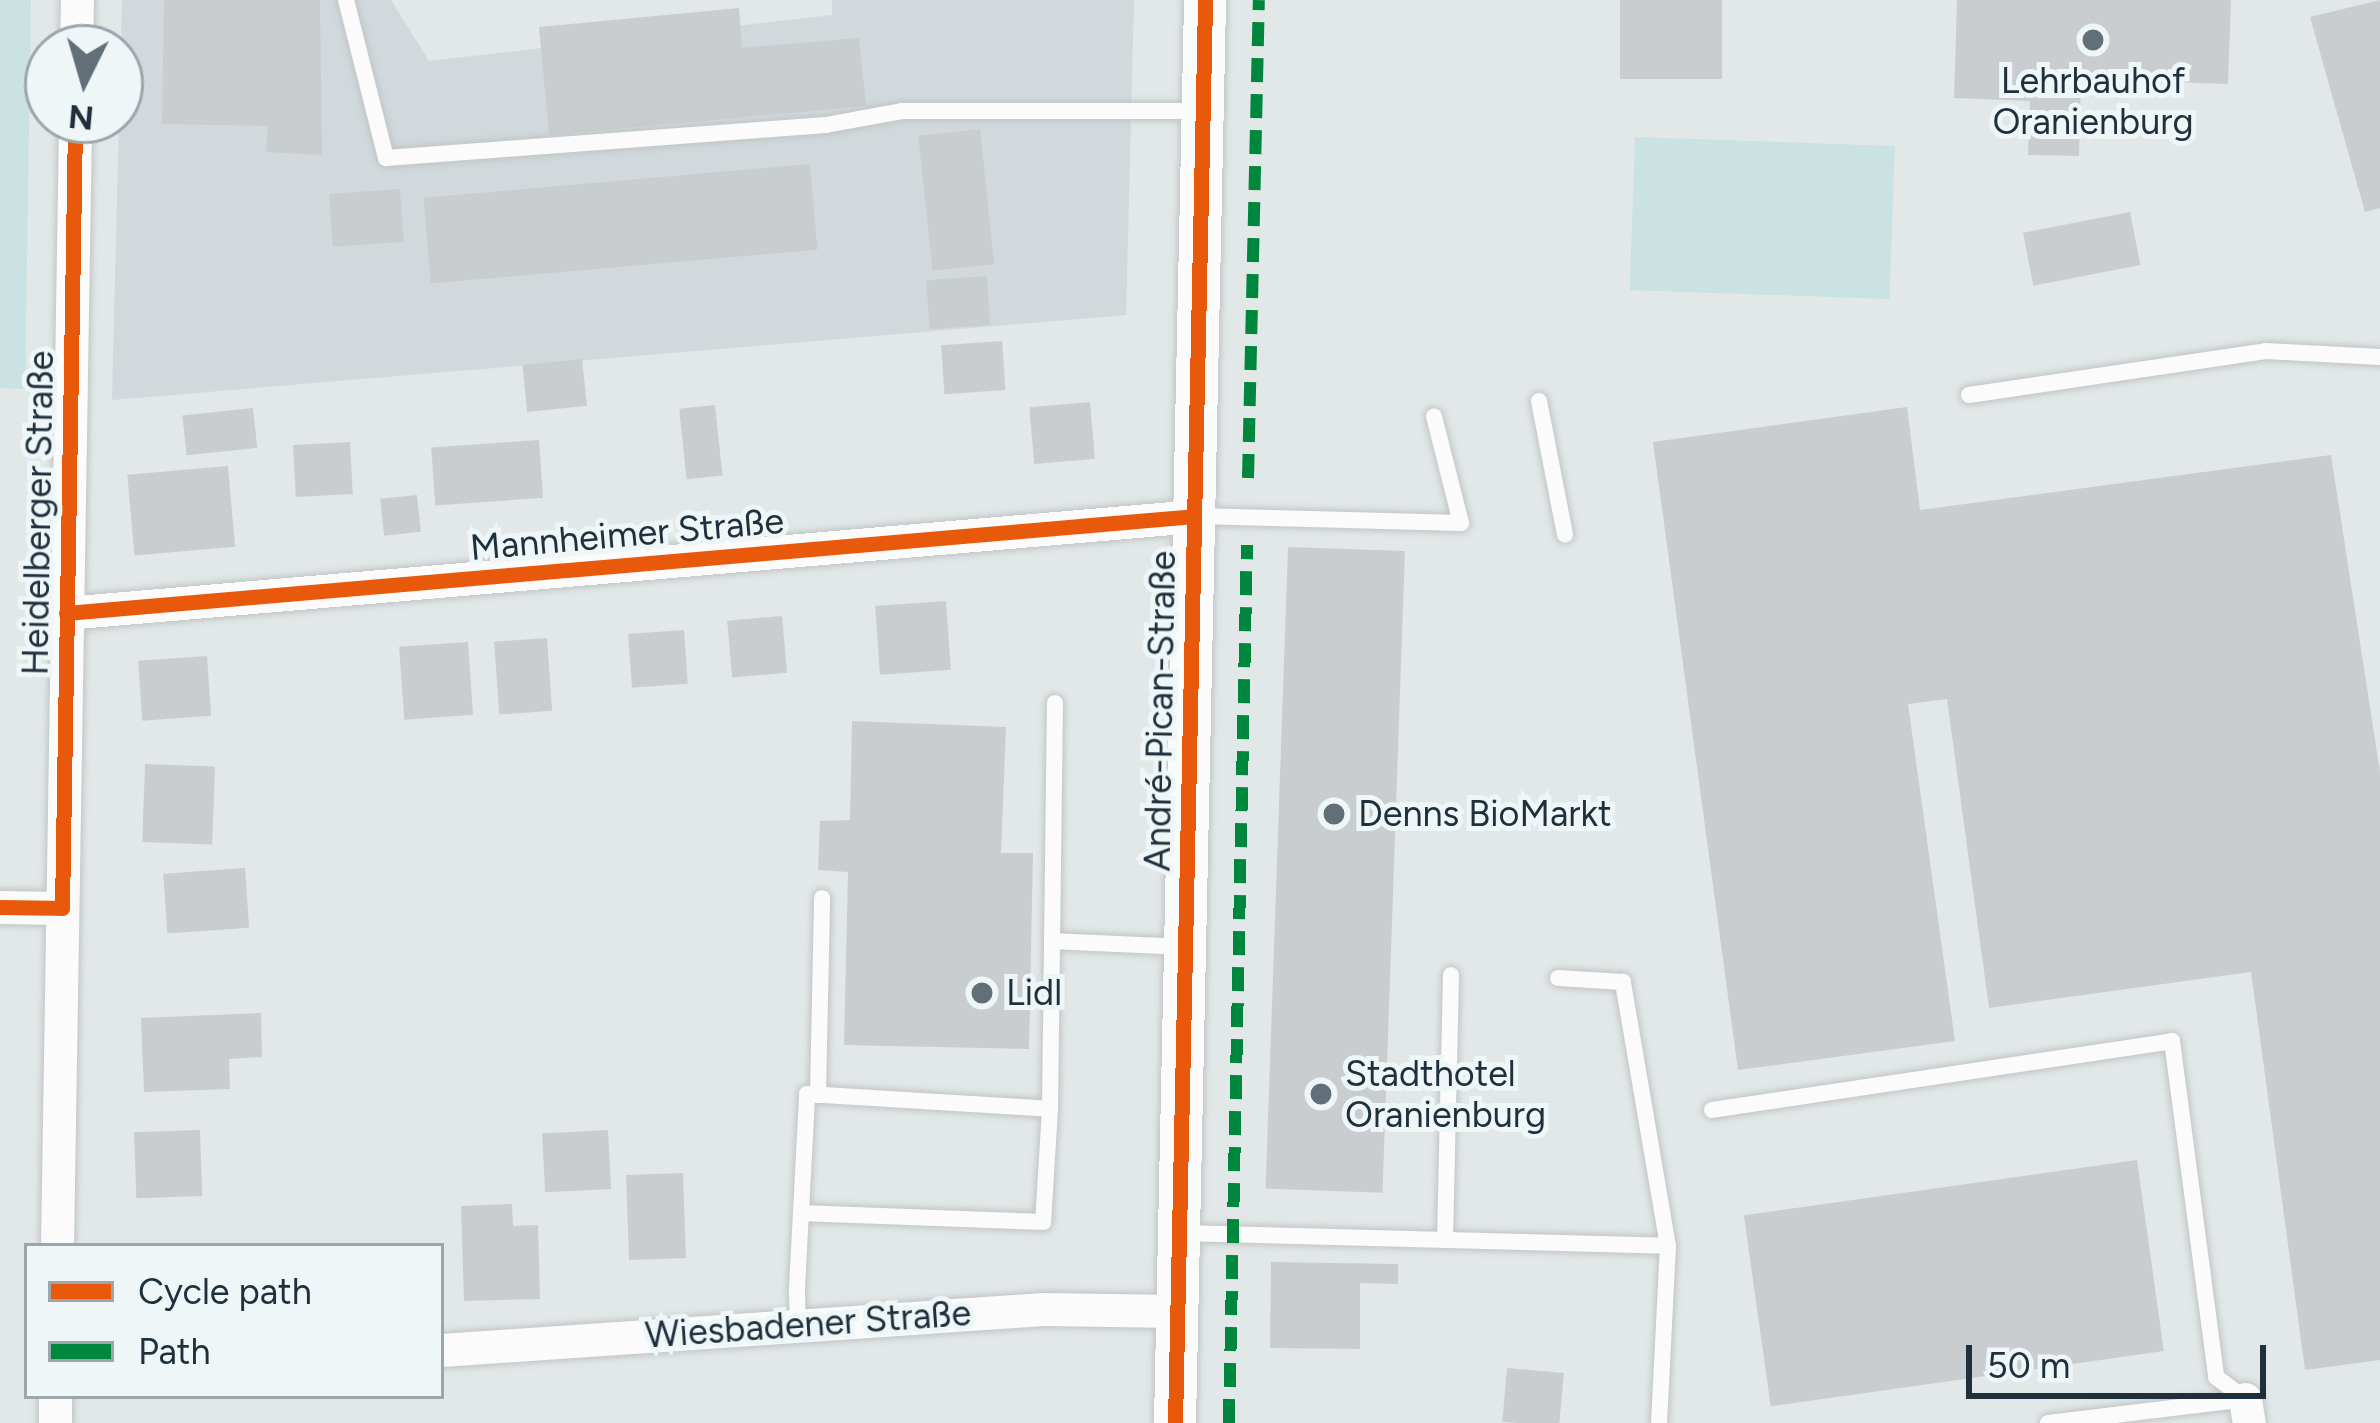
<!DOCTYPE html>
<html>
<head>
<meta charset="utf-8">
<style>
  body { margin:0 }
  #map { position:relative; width:2380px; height:1423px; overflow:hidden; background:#e2e7e8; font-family:Figtree,sans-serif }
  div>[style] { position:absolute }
  .built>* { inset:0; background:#d1d9dc }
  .green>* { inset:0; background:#cae2e2; transform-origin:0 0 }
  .building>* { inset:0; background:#c9cdcf; transform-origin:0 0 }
  .roads { filter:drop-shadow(0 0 3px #c1c5c6) drop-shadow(0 0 3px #c1c5c6) }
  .service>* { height:16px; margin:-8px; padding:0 8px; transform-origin:8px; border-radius:8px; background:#fbfbfc }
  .minor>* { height:33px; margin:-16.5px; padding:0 16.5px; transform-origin:16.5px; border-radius:16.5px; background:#fbfbfc }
  .tertiary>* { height:42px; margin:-21px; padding:0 21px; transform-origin:21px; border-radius:21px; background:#fbfbfc }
  .quiet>* { height:12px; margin-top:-6px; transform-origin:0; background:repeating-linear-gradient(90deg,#00873e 0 24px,transparent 0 36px) }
  .cycleway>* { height:15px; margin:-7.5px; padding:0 7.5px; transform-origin:7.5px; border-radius:7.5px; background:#e8590c }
  .dots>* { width:33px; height:33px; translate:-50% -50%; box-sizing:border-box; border:6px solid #eff6f8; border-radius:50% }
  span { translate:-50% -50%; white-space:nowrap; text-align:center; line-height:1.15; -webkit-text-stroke:10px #eff6f8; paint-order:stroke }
  .poi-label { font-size:36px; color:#1f2f3c }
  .left { translate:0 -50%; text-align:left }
  .street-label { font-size:36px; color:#1f2f3c }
  .legend { position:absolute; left:24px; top:1243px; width:420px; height:156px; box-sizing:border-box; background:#eff6f8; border:3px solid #9ca6ad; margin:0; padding:15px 21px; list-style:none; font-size:36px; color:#1f2f3c }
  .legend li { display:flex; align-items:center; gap:24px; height:60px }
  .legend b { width:60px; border:3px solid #9ca6ad }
  .north { position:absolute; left:24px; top:24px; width:120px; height:120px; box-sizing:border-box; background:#eff6f8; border:3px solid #9ca6ad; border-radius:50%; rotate:185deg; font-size:33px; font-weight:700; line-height:48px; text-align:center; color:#1f2f3c }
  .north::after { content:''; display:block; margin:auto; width:42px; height:54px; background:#636f78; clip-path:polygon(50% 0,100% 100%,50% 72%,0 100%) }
  .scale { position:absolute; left:1966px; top:1345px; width:300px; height:54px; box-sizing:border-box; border:6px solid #1f2f3c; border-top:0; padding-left:15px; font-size:36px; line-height:42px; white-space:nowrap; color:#1f2f3c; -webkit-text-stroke:9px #eff6f8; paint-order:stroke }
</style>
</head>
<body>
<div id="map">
  <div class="built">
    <i style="clip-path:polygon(122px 0,391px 0,429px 61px,832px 15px,832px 0,1134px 0,1126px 315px,112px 400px)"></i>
  </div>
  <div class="green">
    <i style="clip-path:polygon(0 0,31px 0,25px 389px,0 388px)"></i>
    <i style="left:1635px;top:137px;width:260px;height:153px;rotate:2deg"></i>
  </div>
  <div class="building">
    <i style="clip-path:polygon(164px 0,320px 0,322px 155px,266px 152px,268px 126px,162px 124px)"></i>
    <i style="left:1620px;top:0;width:102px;height:79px"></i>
    <i style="clip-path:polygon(1957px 0,2231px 0,2228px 84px,2081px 79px,2079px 156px,2028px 155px,2030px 101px,1954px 98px)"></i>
    <i style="clip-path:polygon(2380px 0,2380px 208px,2365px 212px,2310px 17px)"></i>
    <i style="clip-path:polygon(739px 8px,742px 48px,859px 38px,866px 106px,549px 135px,539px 27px)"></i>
    <i style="left:980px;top:129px;width:136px;height:62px;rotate:84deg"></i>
    <i style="left:810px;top:164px;width:86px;height:388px;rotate:85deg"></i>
    <i style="left:400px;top:189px;width:53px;height:71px;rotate:86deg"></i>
    <i style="left:2130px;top:212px;width:54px;height:109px;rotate:79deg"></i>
    <i style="left:987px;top:276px;width:49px;height:61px;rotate:86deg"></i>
    <i style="left:1002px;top:341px;width:49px;height:61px;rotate:86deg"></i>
    <i style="left:582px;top:359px;width:47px;height:60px;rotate:84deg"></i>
    <i style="left:1090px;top:402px;width:57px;height:61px;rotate:85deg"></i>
    <i style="left:715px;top:405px;width:71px;height:36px;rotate:84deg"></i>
    <i style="clip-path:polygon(1907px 407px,1920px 510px,2331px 455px,2380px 772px,2380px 1360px,2305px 1370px,2251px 972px,1989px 1008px,1947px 699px,1908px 704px,1955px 1041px,1738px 1070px,1653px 442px)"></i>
    <i style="left:253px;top:408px;width:40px;height:71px;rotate:84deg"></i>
    <i style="left:539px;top:440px;width:58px;height:108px;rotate:86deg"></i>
    <i style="left:350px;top:442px;width:52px;height:57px;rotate:87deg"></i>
    <i style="left:228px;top:466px;width:81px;height:101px;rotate:85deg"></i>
    <i style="left:417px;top:495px;width:37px;height:37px;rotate:84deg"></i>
    <i style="left:1288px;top:547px;width:117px;height:642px;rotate:2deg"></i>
    <i style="left:946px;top:601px;width:69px;height:71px;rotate:86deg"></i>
    <i style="left:782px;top:616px;width:57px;height:55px;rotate:85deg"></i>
    <i style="left:684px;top:630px;width:54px;height:56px;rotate:86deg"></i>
    <i style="left:547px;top:638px;width:73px;height:53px;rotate:86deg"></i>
    <i style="left:468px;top:642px;width:73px;height:69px;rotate:86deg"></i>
    <i style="left:207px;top:656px;width:60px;height:69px;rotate:86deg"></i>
    <i style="clip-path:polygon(852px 721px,1006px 727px,1001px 853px,1033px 853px,1029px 1049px,844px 1045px,848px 872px,818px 870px,820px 821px,850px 820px)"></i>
    <i style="left:145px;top:764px;width:70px;height:78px;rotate:2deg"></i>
    <i style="left:245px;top:868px;width:60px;height:82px;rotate:86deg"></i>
    <i style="clip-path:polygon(261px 1013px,262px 1057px,229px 1059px,230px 1089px,144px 1092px,141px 1018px)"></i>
    <i style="left:200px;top:1130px;width:66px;height:66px;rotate:88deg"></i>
    <i style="left:608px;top:1130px;width:59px;height:66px;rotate:87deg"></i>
    <i style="left:2137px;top:1160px;width:193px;height:397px;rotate:82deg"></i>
    <i style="left:683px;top:1173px;width:85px;height:57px;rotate:88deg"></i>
    <i style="clip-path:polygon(512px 1204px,513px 1226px,538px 1225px,540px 1299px,464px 1301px,461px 1206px)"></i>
    <i style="clip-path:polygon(1271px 1262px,1398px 1264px,1398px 1284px,1360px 1283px,1360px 1349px,1270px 1348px)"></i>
    <i style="left:1507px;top:1368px;width:57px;height:54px;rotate:5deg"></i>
  </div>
  <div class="roads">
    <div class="service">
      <i style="left:346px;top:0;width:163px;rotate:75.8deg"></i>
      <i style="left:386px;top:158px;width:441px;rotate:-4.3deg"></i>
      <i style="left:826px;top:125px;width:77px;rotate:-10.4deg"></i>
      <i style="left:902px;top:111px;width:299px"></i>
      <i style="left:1969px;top:395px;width:300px;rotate:-8.4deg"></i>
      <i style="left:2266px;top:351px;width:114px;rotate:3deg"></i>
      <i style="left:1539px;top:401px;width:136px;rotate:79deg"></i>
      <i style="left:1195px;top:516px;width:266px;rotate:1.5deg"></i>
      <i style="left:1461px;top:523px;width:110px;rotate:-104.2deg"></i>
      <i style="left:1052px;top:941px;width:131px;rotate:2.6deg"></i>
      <i style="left:818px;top:1095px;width:197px;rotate:-88.8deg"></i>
      <i style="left:1050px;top:1109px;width:406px;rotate:-89.3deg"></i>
      <i style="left:1712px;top:1110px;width:465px;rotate:-8.5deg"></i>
      <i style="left:2172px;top:1041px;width:339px;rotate:82.5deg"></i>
      <i style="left:2216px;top:1377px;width:36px;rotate:37deg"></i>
      <i style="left:1180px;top:1233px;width:488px;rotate:1.5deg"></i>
      <i style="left:1668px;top:1246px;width:268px;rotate:-99.7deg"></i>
      <i style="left:1623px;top:982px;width:65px;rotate:-176.5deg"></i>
      <i style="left:1445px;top:1240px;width:265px;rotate:-88.7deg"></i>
      <i style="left:798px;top:1324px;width:36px;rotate:-92deg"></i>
      <i style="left:797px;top:1288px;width:194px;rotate:-87deg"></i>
      <i style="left:807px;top:1094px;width:243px;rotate:3.5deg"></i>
      <i style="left:1050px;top:1109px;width:113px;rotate:93.5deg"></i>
      <i style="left:1043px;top:1222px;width:242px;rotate:-177.9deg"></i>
      <i style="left:1659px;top:1423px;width:177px;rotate:-87.1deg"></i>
      <i style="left:2048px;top:1423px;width:198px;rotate:-6.9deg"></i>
    </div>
    <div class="minor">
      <i style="left:76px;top:48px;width:48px;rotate:-88.8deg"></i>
      <i style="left:66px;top:613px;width:1132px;rotate:-4.91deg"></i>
      <i style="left:0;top:907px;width:62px;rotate:0.9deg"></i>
      <i style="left:57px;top:1246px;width:1126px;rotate:-89.08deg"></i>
      <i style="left:441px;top:1350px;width:604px;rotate:-3.89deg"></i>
      <i style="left:1044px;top:1309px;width:132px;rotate:0.9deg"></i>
      <i style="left:2245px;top:1399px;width:24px;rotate:81deg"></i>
      <i style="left:55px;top:1423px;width:27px;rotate:-90deg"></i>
    </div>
    <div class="tertiary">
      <i style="left:1175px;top:1423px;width:1423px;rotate:-88.79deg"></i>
    </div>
  </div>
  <div class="quiet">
    <i style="left:1248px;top:478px;width:478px;rotate:-88.7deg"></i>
    <i style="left:1229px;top:1423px;width:878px;rotate:-88.83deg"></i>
  </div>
  <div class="cycleway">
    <i style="left:66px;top:613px;width:1132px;rotate:-4.91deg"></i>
    <i style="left:0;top:907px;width:62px;rotate:0.9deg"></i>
    <i style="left:62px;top:908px;width:788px;rotate:-89.05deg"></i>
    <i style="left:1175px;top:1423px;width:1423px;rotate:-88.79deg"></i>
  </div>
  <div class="dots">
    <i style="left:2093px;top:40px;background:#636f78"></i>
    <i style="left:1334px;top:814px;background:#636f78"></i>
    <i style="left:982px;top:993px;background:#636f78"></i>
    <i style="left:1321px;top:1094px;background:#636f78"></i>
  </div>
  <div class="poi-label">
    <span style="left:2093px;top:101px">Lehrbauhof<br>Oranienburg</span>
    <span class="left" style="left:1358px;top:814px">Denns BioMarkt</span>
    <span class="left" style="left:1006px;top:993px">Lidl</span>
    <span class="left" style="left:1345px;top:1094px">Stadthotel<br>Oranienburg</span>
  </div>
  <div class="street-label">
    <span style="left:38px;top:513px;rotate:-89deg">Heidelberger Straße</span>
    <span style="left:627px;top:534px;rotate:-5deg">Mannheimer Straße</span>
    <span style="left:1160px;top:711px;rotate:-89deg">André-Pican-Straße</span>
    <span style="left:808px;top:1324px;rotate:-4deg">Wiesbadener Straße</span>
  </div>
  <ul class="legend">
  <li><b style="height:15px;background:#e8590c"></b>Cycle path</li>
  <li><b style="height:15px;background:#00873e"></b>Path</li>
  </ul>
  <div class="north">N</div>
  <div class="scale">50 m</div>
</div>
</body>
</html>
